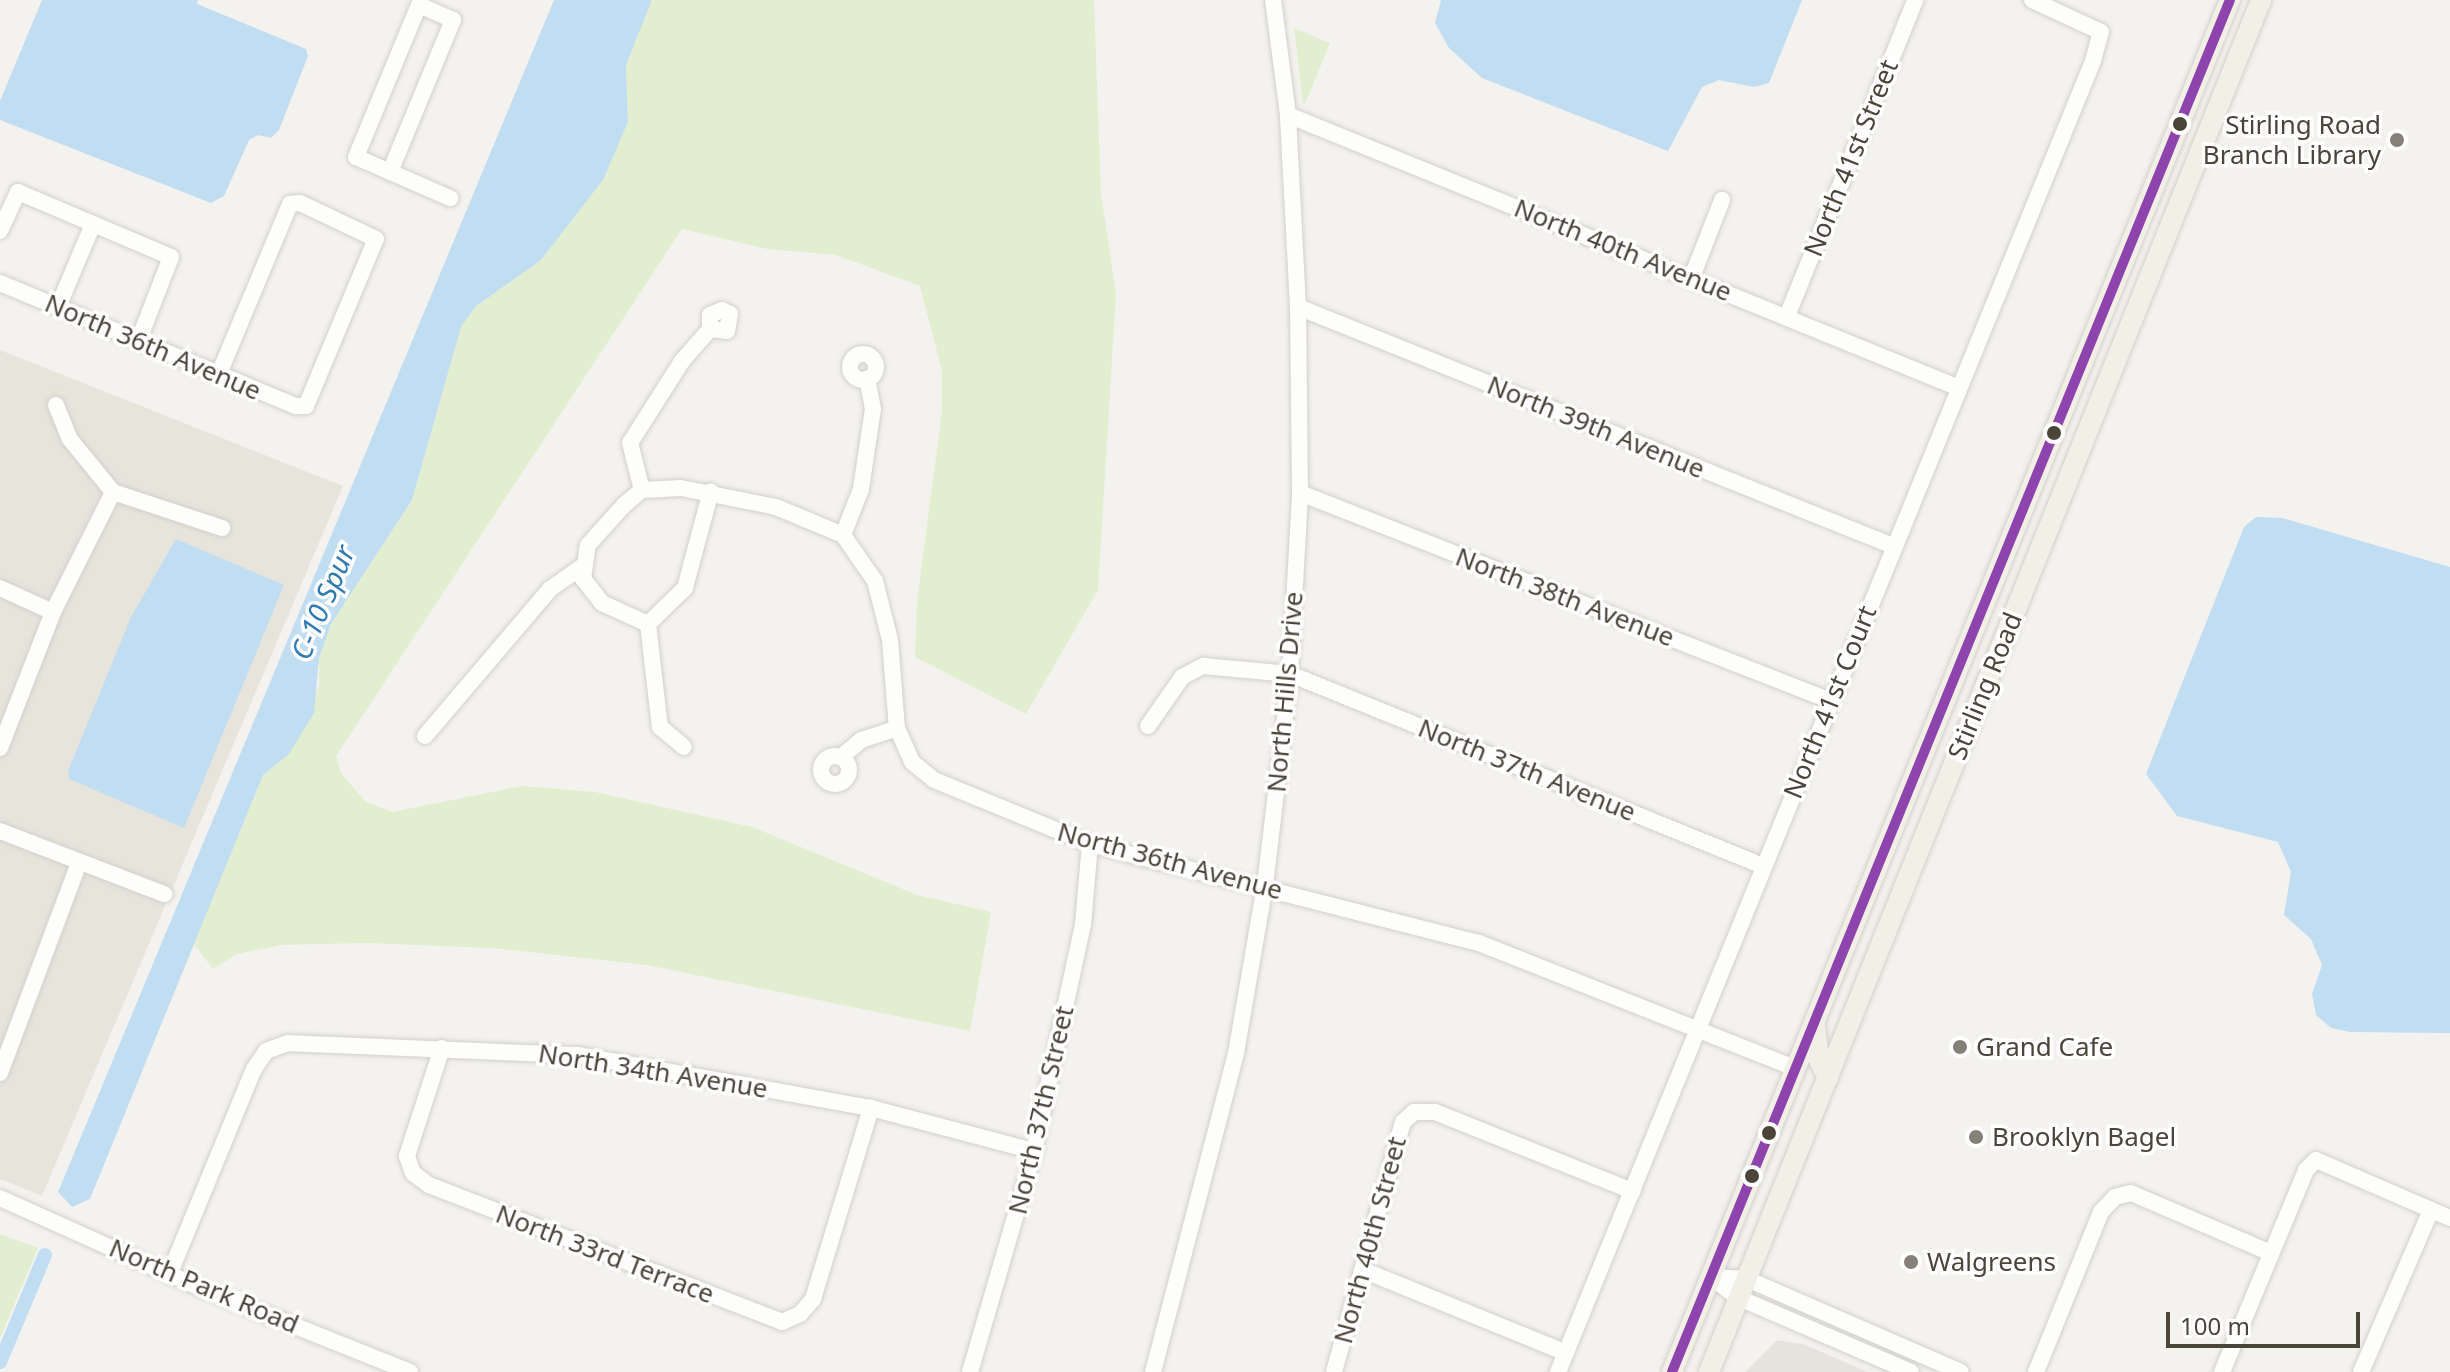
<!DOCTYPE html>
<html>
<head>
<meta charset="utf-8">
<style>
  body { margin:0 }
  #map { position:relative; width:2450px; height:1372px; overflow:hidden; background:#f4f2ee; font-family:"Noto Sans",sans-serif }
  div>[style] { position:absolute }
  .residential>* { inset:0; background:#e7e4dc }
  .green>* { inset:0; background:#e1eecf }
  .parking>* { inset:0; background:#e6e3df }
  .water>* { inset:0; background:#c0ddf1 }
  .canal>* { height:14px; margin:-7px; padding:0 7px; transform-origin:7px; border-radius:7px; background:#c0ddf1 }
  .roads { filter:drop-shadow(0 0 2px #d2d0cb) drop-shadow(0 0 2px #d2d0cb) }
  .minor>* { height:16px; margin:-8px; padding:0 8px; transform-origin:8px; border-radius:8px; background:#fdfdfc }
  .minor>.ring { margin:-8px; padding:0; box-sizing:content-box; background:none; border:16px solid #fdfdfc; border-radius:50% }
  .major>* { height:20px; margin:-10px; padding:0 10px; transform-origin:10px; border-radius:10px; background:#f2efe6 }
  .bus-1>* { height:10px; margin:-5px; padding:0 5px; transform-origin:5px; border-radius:5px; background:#8e44ad }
  .dots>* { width:22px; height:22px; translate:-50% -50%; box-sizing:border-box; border:4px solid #fff; border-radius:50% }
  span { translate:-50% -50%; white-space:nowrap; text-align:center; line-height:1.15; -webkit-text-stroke:7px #fff; paint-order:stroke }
  .poi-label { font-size:26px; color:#4b4439 }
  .right { translate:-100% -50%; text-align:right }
  .left { translate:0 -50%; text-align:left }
  .street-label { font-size:26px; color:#4b4439 }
  .water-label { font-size:28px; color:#2e7ab2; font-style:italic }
  .scale { position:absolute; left:2166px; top:1312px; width:194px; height:36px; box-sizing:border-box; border:4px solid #4b4439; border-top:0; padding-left:10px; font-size:24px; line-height:28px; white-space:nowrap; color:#4b4439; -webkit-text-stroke:6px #fff; paint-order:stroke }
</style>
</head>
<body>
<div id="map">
  <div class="residential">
    <i style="clip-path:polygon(0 350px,343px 486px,42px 1196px,0 1179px)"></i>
  </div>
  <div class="green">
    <i style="clip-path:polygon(652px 0,1094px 0,1101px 194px,1116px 294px,1098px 590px,1026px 714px,915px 657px,917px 601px,942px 411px,942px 371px,920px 286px,836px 255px,767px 249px,682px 229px,336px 756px,341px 773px,366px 802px,392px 812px,522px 786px,595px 792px,752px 827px,917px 895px,991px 912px,970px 1031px,647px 965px,492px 948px,366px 943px,281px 945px,237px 954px,213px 969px,194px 944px,263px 775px,289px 754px,319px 686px,319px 658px,331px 624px,412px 500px,461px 327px,475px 307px,541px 260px,603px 180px,628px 122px,626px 65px)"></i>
    <i style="clip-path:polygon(1294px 28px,1330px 43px,1305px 104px,1303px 103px)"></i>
    <i style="clip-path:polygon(0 1234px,38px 1248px,0 1338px)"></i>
  </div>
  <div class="parking">
    <i style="clip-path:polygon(1777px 1340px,1803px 1344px,1868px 1372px,1745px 1372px)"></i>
  </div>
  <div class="water">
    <i style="clip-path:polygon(42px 0,198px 0,197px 4px,306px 49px,308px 56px,279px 130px,271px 138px,258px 135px,249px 140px,224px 196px,211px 203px,0 120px,0 101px)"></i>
    <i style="clip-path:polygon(554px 0,652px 0,626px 65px,628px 122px,603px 180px,541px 260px,475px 307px,461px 327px,412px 500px,331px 624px,319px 658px,314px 713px,289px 754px,263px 775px,90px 1199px,72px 1207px,58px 1192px)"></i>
    <i style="clip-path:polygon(1441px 0,1802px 0,1769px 83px,1754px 87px,1719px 80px,1702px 87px,1668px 151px,1482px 78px,1449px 48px,1435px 23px)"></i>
    <i style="clip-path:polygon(2256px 517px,2283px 518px,2450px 567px,2450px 1033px,2350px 1032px,2331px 1028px,2316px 1015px,2312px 994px,2322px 965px,2311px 939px,2284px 915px,2291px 872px,2278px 842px,2177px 816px,2146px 774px,2244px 527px)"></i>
    <i style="clip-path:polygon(176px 539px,284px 585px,184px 828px,69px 779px,68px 771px,131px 617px)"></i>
  </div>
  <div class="canal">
    <i style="left:0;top:1362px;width:116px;rotate:-67.2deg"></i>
  </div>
  <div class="roads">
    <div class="minor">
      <i style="left:421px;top:0;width:170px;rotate:112.5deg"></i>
      <i style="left:356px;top:157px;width:103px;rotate:23.6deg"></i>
      <i style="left:1288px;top:115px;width:722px;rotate:22.13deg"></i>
      <i style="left:390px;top:172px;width:165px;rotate:-67.5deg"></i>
      <i style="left:453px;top:20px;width:37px;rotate:-156deg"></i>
      <i style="left:0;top:231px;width:43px;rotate:-65.2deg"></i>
      <i style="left:18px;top:192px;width:166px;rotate:23deg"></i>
      <i style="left:171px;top:257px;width:91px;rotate:111.2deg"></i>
      <i style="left:1692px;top:277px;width:83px;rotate:-68.7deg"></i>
      <i style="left:0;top:283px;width:321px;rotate:22.6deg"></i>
      <i style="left:296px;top:406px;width:10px"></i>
      <i style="left:306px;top:406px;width:181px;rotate:-67.3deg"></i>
      <i style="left:376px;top:239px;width:84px;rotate:-154.7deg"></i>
      <i style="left:300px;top:203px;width:10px;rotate:174deg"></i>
      <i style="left:290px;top:204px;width:184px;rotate:112.7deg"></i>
      <i style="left:58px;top:307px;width:90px;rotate:-67.1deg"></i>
      <i style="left:1298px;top:307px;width:641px;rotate:21.88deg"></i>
      <i style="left:1787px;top:316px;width:341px;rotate:-67.9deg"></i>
      <i class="ring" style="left:850px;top:354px;width:10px;height:10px"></i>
      <i style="left:56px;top:405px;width:35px;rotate:68deg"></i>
      <i style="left:69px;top:438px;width:70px;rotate:50.8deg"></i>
      <i style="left:113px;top:492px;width:115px;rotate:18.3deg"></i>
      <i style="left:642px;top:490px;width:49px;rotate:-104.3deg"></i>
      <i style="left:630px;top:443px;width:97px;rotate:-57.6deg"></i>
      <i style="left:682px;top:361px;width:43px;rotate:-48.8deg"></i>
      <i style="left:710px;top:329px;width:14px;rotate:-90deg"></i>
      <i style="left:710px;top:315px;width:13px;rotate:-23deg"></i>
      <i style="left:722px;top:310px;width:9px;rotate:27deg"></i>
      <i style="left:730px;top:314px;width:17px;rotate:100deg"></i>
      <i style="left:727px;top:331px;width:17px;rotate:-173deg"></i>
      <i style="left:1300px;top:493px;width:570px;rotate:21.39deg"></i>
      <i style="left:843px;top:535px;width:49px;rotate:-68.6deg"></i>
      <i style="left:861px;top:489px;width:81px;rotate:-81.5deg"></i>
      <i style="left:873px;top:409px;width:31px;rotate:-101deg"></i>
      <i style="left:0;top:588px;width:58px;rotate:24.4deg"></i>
      <i style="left:648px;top:624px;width:51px;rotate:-155.5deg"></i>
      <i style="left:602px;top:603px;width:31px;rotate:-128deg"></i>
      <i style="left:583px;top:579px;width:34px;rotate:-82deg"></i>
      <i style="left:588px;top:545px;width:54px;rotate:-48deg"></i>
      <i style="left:624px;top:505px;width:23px;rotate:-40deg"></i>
      <i style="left:642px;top:490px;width:39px;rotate:-3deg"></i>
      <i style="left:681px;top:488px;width:97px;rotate:11.3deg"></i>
      <i style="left:776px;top:507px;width:73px;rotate:22.7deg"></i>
      <i style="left:843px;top:535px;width:56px;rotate:55.2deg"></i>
      <i style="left:875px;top:581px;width:61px;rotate:75.7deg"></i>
      <i style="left:890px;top:640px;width:88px;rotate:85.5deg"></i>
      <i style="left:897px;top:728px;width:37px;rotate:66deg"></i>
      <i style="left:912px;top:762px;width:28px;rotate:39deg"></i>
      <i style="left:934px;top:780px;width:169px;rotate:22.3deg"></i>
      <i style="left:1090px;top:844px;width:401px;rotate:14.3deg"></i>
      <i style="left:1479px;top:943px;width:340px;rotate:21.6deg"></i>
      <i style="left:648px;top:624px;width:52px;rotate:-44.2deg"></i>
      <i style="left:685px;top:588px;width:100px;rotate:-75deg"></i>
      <i style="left:648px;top:624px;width:104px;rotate:83.4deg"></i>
      <i style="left:660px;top:727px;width:31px;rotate:40deg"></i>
      <i style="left:1148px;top:726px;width:60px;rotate:-55.2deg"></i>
      <i style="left:1182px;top:677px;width:24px;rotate:-28deg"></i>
      <i style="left:1203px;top:666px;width:87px;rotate:5.3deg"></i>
      <i style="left:1290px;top:674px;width:510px;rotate:22.09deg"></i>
      <i style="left:425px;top:736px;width:193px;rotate:-49.6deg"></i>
      <i style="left:550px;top:589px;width:40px;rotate:-34.9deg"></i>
      <i style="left:0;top:748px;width:146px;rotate:-68.7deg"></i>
      <i style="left:53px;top:612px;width:134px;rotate:-63.4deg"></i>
      <i class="ring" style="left:821px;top:756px;width:12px;height:12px"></i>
      <i style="left:841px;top:757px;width:26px;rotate:-40deg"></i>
      <i style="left:861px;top:740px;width:38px;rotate:-18deg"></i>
      <i style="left:0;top:831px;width:176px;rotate:21deg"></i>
      <i style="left:442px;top:1048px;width:114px;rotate:108deg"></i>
      <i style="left:407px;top:1156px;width:18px;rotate:71deg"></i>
      <i style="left:413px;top:1173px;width:20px;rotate:37deg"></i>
      <i style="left:429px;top:1185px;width:379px;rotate:21.2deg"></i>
      <i style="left:782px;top:1322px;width:20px;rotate:-24deg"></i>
      <i style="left:800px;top:1314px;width:20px;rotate:-49deg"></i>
      <i style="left:813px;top:1299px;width:200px;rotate:-73.1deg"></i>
      <i style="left:0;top:1073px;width:222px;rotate:-69.4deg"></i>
      <i style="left:0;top:1198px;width:225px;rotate:24.2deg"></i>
      <i style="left:205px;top:1290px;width:221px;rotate:21.8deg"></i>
      <i style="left:1363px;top:1270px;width:219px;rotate:22.2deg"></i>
      <i style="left:169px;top:1275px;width:223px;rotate:-67.6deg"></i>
      <i style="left:254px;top:1069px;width:22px;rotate:-56deg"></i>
      <i style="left:266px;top:1051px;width:23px;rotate:-20deg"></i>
      <i style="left:288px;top:1043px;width:290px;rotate:2.4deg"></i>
      <i style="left:578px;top:1055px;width:298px;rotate:10.3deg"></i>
      <i style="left:871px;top:1108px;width:169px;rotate:14.8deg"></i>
      <i style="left:1711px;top:1277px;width:36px;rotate:3deg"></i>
      <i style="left:1747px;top:1279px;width:233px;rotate:23.5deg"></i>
      <i style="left:1712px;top:1278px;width:34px;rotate:37deg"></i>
      <i style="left:1739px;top:1298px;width:187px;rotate:23.3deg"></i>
      <i style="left:970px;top:1372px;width:230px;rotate:-73.8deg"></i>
      <i style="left:1034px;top:1151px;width:231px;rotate:-77.8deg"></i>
      <i style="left:1083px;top:925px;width:81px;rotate:-85.1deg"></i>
      <i style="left:1153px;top:1372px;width:330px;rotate:-75.4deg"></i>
      <i style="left:1236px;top:1053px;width:170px;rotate:-80.2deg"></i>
      <i style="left:1265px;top:885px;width:212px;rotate:-83.2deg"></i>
      <i style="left:1290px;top:674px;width:181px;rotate:-86.8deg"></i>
      <i style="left:1300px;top:493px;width:186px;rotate:-90.6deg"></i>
      <i style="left:1298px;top:307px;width:192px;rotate:-93deg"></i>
      <i style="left:1288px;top:115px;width:116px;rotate:-97.4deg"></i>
      <i style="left:1334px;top:1372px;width:259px;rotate:-74.6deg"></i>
      <i style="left:1403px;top:1122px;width:15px;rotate:-42deg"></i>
      <i style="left:1414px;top:1112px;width:21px"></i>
      <i style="left:1435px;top:1112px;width:213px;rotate:21.8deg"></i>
      <i style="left:1558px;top:1372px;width:1416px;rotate:-67.8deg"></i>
      <i style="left:2093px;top:61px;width:30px;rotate:-75deg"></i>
      <i style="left:2101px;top:32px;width:76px;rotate:-155.1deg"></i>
      <i style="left:2036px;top:1372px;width:173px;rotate:-67.9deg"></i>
      <i style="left:2101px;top:1212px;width:21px;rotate:-47deg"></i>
      <i style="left:2115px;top:1197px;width:16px;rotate:-14deg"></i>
      <i style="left:2131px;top:1193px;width:152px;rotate:23.2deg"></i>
      <i style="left:2222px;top:1372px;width:219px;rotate:-67.4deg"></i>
      <i style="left:2306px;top:1170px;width:14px;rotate:-45deg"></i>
      <i style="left:2316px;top:1160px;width:146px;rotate:23.4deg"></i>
      <i style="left:2361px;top:1372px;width:176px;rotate:-66.6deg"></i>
    </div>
    <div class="major">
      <i style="left:1815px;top:1026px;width:34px;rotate:83deg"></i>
      <i style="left:1819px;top:1060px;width:20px;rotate:63deg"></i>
      <i style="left:1672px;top:1372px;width:1481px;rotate:-67.87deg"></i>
      <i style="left:1709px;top:1372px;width:1479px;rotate:-68.08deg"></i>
    </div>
  </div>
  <div class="bus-1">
    <i style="left:1672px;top:1372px;width:1481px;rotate:-67.87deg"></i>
  </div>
  <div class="dots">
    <i style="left:2180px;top:124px;background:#4b4439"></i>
    <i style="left:2397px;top:140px;background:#868178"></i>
    <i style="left:2054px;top:433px;background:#4b4439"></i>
    <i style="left:1960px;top:1047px;background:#868178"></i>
    <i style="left:1769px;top:1133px;background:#4b4439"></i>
    <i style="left:1976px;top:1137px;background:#868178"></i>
    <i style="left:1752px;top:1176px;background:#4b4439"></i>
    <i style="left:1911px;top:1262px;background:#868178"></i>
  </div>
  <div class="poi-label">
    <span class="right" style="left:2381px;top:140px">Stirling Road<br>Branch Library</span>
    <span class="left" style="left:1976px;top:1047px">Grand Cafe</span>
    <span class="left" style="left:1992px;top:1137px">Brooklyn Bagel</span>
    <span class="left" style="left:1927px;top:1262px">Walgreens</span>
  </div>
  <div class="street-label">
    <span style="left:1851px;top:158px;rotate:-68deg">North 41st Street</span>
    <span style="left:1623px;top:250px;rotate:22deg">North 40th Avenue</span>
    <span style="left:153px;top:347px;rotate:23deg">North 36th Avenue</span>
    <span style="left:1596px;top:427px;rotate:22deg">North 39th Avenue</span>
    <span style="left:1565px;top:597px;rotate:21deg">North 38th Avenue</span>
    <span style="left:1985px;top:686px;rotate:-68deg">Stirling Road</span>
    <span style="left:1285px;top:692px;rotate:-85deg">North Hills Drive</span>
    <span style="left:1830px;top:702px;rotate:-68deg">North 41st Court</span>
    <span style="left:1527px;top:770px;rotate:22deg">North 37th Avenue</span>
    <span style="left:1170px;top:861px;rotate:15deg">North 36th Avenue</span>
    <span style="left:653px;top:1071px;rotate:9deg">North 34th Avenue</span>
    <span style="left:1041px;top:1110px;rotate:-77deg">North 37th Street</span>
    <span style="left:1370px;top:1240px;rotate:-75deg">North 40th Street</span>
    <span style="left:605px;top:1254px;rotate:21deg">North 33rd Terrace</span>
    <span style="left:204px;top:1286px;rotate:23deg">North Park Road</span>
  </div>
  <div class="water-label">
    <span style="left:322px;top:602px;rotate:-67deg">C-10 Spur</span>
  </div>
  <div class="scale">100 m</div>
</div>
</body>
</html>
